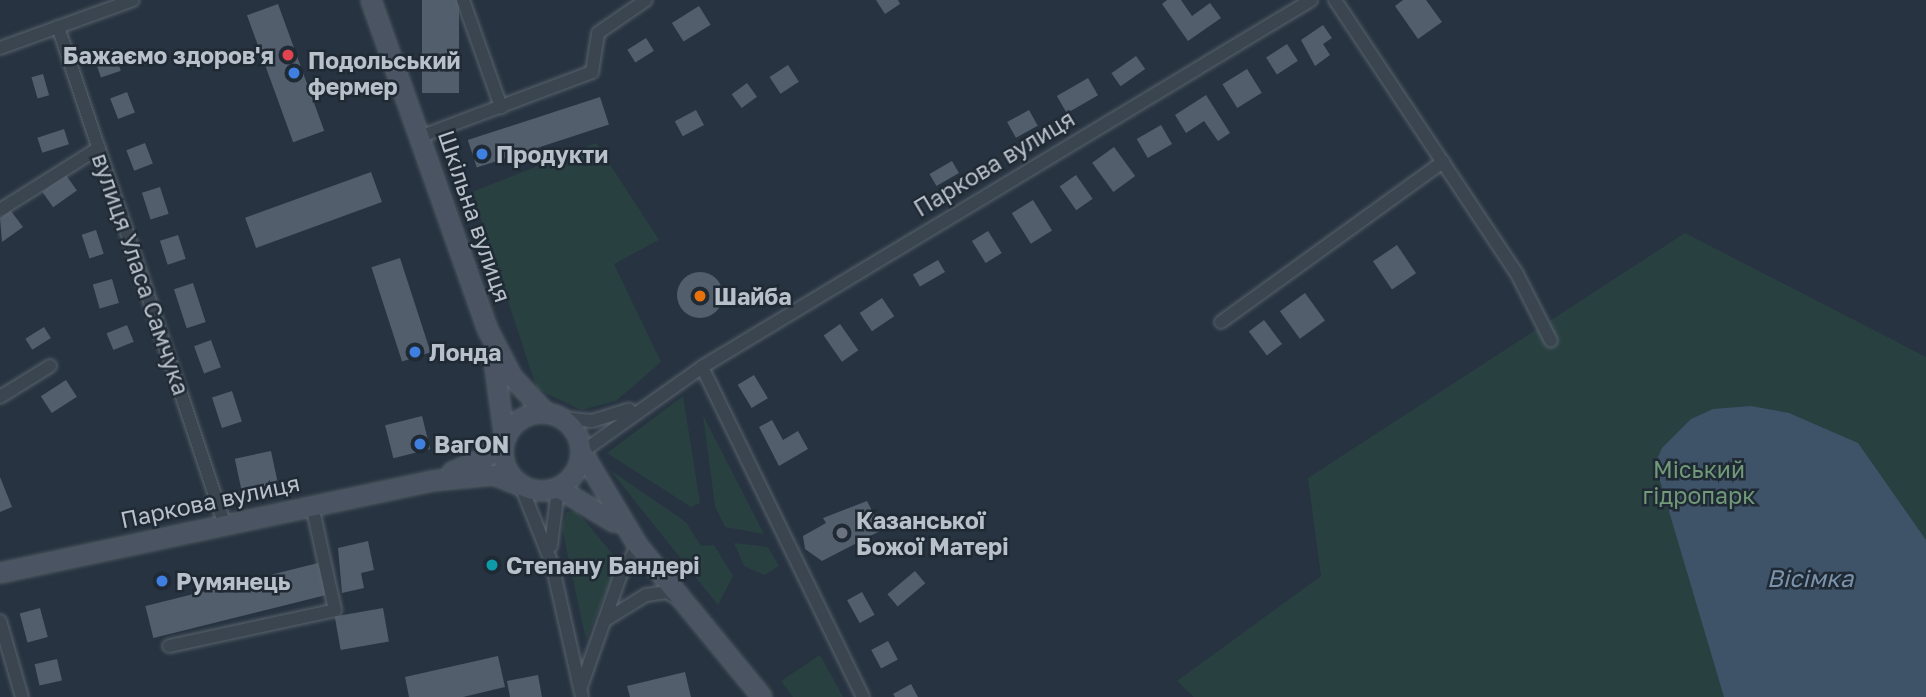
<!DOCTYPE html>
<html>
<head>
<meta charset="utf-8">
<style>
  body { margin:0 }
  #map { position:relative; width:1926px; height:697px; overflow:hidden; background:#273340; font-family:"Golos Text",sans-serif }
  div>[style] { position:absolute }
  .green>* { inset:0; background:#294041 }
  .water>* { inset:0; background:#3e5268 }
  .building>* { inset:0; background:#535e6d; transform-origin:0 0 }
  .round { border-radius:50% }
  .roads { filter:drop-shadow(0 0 2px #59636d) drop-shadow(0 0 2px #59636d) }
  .street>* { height:12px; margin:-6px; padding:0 6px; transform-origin:6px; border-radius:6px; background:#3b4550 }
  .secondary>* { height:18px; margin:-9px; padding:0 9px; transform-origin:9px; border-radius:9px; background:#4a5463 }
  .secondary>.ring { margin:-9px; padding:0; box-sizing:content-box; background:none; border:18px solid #4a5463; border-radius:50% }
  .dots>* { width:19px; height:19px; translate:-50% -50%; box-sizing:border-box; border:4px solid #202a35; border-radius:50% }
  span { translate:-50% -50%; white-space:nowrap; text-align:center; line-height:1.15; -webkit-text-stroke:5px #202a35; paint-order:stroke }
  .poi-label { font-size:23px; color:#b8c0ca; font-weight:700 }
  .right { translate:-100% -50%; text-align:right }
  .left { translate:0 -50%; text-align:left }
  .street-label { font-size:23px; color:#b8c0ca }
  .park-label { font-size:23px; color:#719a78 }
  .water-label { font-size:24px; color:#7a92ab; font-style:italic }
</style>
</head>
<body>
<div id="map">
  <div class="green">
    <i style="clip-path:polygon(596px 143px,659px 240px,614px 264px,661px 362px,616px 401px,581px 410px,537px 389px,472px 192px)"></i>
    <i style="clip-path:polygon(1685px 233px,1926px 357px,1926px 697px,1194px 697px,1177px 681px,1321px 576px,1308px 478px)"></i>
    <i style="clip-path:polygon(683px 396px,700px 503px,691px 507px,607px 453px)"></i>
    <i style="clip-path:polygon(703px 415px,764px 534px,725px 527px,715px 506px)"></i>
    <i style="clip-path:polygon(610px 470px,686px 522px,701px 546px,714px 545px,733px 576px,718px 605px)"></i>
    <i style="clip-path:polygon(576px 510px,615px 557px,613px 577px,586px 640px,562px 528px,567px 512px)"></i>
    <i style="clip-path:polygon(734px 543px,768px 547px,779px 566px,764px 575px,744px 566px)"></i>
    <i style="clip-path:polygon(820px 655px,843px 697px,793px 697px,781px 681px)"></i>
  </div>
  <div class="water">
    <i style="clip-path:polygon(1751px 406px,1789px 413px,1858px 443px,1926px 540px,1926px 697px,1724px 697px,1655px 464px,1662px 448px,1691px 419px,1713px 409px)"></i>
  </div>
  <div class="building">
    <i style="left:422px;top:0;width:37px;height:93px"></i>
    <i style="clip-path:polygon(876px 0,898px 0,900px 4px,885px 14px)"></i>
    <i style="clip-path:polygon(1167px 0,1181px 0,1192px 16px,1210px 3px,1221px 18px,1188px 41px,1162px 4px)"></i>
    <i style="clip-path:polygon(1403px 0,1426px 0,1442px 22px,1418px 39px,1395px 6px)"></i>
    <i style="left:278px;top:4px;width:135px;height:33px;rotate:70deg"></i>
    <i style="left:699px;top:6px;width:22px;height:32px;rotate:58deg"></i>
    <i style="clip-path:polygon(1323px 25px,1332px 38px,1323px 44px,1330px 55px,1315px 66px,1301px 40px)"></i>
    <i style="left:646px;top:38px;width:15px;height:22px;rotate:58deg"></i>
    <i style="left:1287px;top:44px;width:20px;height:25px;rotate:57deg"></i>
    <i style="left:113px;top:48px;width:24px;height:21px;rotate:71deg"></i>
    <i style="left:1136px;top:56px;width:16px;height:30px;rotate:55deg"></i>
    <i style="left:788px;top:65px;width:20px;height:22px;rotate:57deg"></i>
    <i style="left:1247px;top:69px;width:28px;height:29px;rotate:58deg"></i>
    <i style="left:43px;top:74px;width:22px;height:12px;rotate:74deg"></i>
    <i style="left:1088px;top:78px;width:20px;height:36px;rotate:60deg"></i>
    <i style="left:747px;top:83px;width:17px;height:19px;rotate:54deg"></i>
    <i style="left:127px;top:92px;width:22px;height:18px;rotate:69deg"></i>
    <i style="clip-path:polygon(1206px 95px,1230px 133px,1218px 141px,1204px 121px,1186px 133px,1175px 115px)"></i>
    <i style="left:600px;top:97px;width:29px;height:139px;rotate:72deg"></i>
    <i style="left:696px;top:110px;width:17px;height:24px;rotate:62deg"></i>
    <i style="left:1029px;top:110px;width:18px;height:25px;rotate:61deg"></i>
    <i style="left:1161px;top:125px;width:22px;height:28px;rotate:60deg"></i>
    <i style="left:64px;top:129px;width:16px;height:28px;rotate:72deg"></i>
    <i style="left:145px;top:143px;width:22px;height:20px;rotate:69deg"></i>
    <i style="left:1114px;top:147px;width:36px;height:27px;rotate:54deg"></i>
    <i style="left:952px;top:161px;width:14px;height:26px;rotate:60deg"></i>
    <i style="left:371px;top:172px;width:32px;height:134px;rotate:70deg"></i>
    <i style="left:66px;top:175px;width:19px;height:29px;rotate:55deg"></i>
    <i style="left:1076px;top:175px;width:29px;height:20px;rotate:55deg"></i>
    <i style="left:160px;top:187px;width:28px;height:19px;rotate:72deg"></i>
    <i style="left:1033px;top:200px;width:36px;height:25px;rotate:58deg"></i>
    <i style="clip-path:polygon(11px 211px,23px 227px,2px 242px,0 218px)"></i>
    <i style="left:96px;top:230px;width:25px;height:15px;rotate:72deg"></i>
    <i style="left:988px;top:231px;width:26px;height:19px;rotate:58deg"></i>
    <i style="left:178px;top:235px;width:25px;height:19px;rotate:72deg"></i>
    <i style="left:1397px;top:245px;width:34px;height:29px;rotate:56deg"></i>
    <i style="left:400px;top:258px;width:99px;height:30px;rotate:72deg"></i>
    <i style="left:938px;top:260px;width:14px;height:29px;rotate:60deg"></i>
    <i class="round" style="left:677px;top:272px;width:46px;height:46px"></i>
    <i style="left:112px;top:279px;width:25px;height:20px;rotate:74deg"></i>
    <i style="left:193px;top:283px;width:41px;height:20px;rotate:72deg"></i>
    <i style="left:1305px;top:293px;width:34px;height:31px;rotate:54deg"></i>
    <i style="left:882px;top:298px;width:22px;height:27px;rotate:56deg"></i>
    <i style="left:1264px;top:320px;width:30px;height:19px;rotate:53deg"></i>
    <i style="left:840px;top:324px;width:32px;height:20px;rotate:55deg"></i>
    <i style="left:127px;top:325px;width:18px;height:22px;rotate:68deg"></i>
    <i style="left:44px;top:327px;width:13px;height:22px;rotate:58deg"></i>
    <i style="left:211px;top:340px;width:29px;height:18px;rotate:70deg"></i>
    <i style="left:754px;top:375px;width:27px;height:19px;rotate:59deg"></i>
    <i style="left:66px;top:380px;width:20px;height:30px;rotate:57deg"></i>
    <i style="left:232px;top:391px;width:32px;height:21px;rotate:72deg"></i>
    <i style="left:422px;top:416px;width:34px;height:38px;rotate:76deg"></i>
    <i style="clip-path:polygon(772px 420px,783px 440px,798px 431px,808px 449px,779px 466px,759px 427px)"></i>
    <i style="left:271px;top:451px;width:33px;height:37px;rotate:78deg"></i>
    <i style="clip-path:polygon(0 477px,12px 507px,0 512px)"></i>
    <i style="clip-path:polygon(867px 501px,882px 530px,822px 561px,805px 549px,803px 536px,826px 523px,823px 518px)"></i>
    <i style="clip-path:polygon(368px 541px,374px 570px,361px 573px,364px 588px,342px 593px,338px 548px)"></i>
    <i style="left:322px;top:562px;width:33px;height:182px;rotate:76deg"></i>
    <i style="left:915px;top:571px;width:16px;height:36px;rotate:50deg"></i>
    <i style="left:862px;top:592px;width:26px;height:17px;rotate:61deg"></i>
    <i style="left:40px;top:608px;width:30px;height:21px;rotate:75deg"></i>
    <i style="left:383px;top:608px;width:34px;height:49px;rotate:80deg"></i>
    <i style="left:888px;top:641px;width:21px;height:19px;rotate:62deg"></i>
    <i style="clip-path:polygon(498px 656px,505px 687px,463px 697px,409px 697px,405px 677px)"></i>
    <i style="left:57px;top:659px;width:22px;height:23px;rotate:77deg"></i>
    <i style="clip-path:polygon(685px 672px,691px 697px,630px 697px,627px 686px)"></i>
    <i style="clip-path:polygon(538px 675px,542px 697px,510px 697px,507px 681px)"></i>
    <i style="clip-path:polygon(911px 684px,918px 697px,895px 697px,893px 694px)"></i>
  </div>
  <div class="roads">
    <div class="street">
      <i style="left:463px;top:0;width:114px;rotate:70.4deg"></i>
      <i style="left:1335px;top:0;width:327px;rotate:56.4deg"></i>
      <i style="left:1516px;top:272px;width:77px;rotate:63.1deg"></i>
      <i style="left:58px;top:27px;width:522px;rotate:71.46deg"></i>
      <i style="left:0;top:48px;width:141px;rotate:-19.8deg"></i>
      <i style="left:422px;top:136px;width:182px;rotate:-20.6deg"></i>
      <i style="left:592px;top:72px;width:39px;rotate:-81deg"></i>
      <i style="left:598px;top:33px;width:58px;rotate:-34.5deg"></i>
      <i style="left:0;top:210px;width:117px;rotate:-32.1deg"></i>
      <i style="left:1221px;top:322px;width:274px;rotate:-35.8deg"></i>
      <i style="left:702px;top:367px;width:711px;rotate:-31.07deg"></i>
      <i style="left:0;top:397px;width:59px;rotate:-31.8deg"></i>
      <i style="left:563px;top:418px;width:29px;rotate:6deg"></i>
      <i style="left:592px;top:421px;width:39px;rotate:-17deg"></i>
      <i style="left:582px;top:452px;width:147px;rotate:-35.3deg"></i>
      <i style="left:702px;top:367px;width:367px;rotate:64deg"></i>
      <i style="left:521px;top:486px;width:84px;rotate:68.3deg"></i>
      <i style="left:552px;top:564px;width:136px;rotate:77.3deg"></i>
      <i style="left:551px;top:546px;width:58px;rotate:-83.1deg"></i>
      <i style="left:0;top:621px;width:79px;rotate:73.9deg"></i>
      <i style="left:604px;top:621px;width:49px;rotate:-31.8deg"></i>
      <i style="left:646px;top:595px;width:21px;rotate:-8deg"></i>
      <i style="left:667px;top:592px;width:15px;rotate:32deg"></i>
      <i style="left:169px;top:646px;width:170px;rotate:-12.2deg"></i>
      <i style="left:335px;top:610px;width:107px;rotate:-102.4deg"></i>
      <i style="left:581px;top:687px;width:118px;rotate:-70.6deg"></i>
      <i style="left:620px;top:576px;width:35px;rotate:-59deg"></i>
    </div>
    <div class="secondary">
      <i style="left:371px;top:0;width:350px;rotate:70.5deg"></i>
      <i style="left:488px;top:330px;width:53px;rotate:62.9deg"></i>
      <i style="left:512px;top:377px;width:50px;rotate:46.6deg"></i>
      <i class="ring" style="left:503px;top:413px;width:60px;height:60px"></i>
      <i style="left:582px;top:452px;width:109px;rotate:59.2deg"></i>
      <i style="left:638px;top:546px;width:195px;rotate:50.6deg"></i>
      <i style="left:452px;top:472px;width:38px;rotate:-23deg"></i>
      <i style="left:487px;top:457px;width:25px;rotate:-45deg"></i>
      <i style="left:505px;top:439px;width:86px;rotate:-98deg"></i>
      <i style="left:558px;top:488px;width:66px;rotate:31.3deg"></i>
      <i style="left:0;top:573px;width:441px;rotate:-12deg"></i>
      <i style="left:431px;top:481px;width:63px;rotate:-5.4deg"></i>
      <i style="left:494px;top:475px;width:29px;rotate:22deg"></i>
    </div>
  </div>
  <div class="dots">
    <i style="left:288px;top:55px;background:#e0444e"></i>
    <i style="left:294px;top:73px;background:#3f7fe0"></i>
    <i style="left:482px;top:154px;background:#3f7fe0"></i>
    <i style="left:700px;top:296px;background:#e8710a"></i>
    <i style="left:415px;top:352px;background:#3f7fe0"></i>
    <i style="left:420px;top:444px;background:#3f7fe0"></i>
    <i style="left:842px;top:533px;background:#6b7280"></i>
    <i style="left:492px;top:565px;background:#0f9aa8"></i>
    <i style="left:162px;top:581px;background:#3f7fe0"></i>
  </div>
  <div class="poi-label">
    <span class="right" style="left:274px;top:55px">Бажаємо здоров'я</span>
    <span class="left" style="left:308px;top:73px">Подольський<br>фермер</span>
    <span class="left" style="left:496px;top:154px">Продукти</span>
    <span class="left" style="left:714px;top:296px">Шайба</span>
    <span class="left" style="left:429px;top:352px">Лонда</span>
    <span class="left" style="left:434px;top:444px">ВагON</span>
    <span class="left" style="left:856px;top:533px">Казанської<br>Божої Матері</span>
    <span class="left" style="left:506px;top:565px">Степану Бандері</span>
    <span class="left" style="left:176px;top:581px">Румянець</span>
  </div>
  <div class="street-label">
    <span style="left:994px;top:163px;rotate:-31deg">Паркова вулиця</span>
    <span style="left:475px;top:216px;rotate:71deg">Шкільна вулиця</span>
    <span style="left:141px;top:274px;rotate:71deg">вулиця Уласа Самчука</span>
    <span style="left:210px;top:501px;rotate:-12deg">Паркова вулиця</span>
  </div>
  <div class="park-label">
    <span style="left:1699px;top:482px">Міський<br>гідропарк</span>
  </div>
  <div class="water-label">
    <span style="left:1810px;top:578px">Вісімка</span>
  </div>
</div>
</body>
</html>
